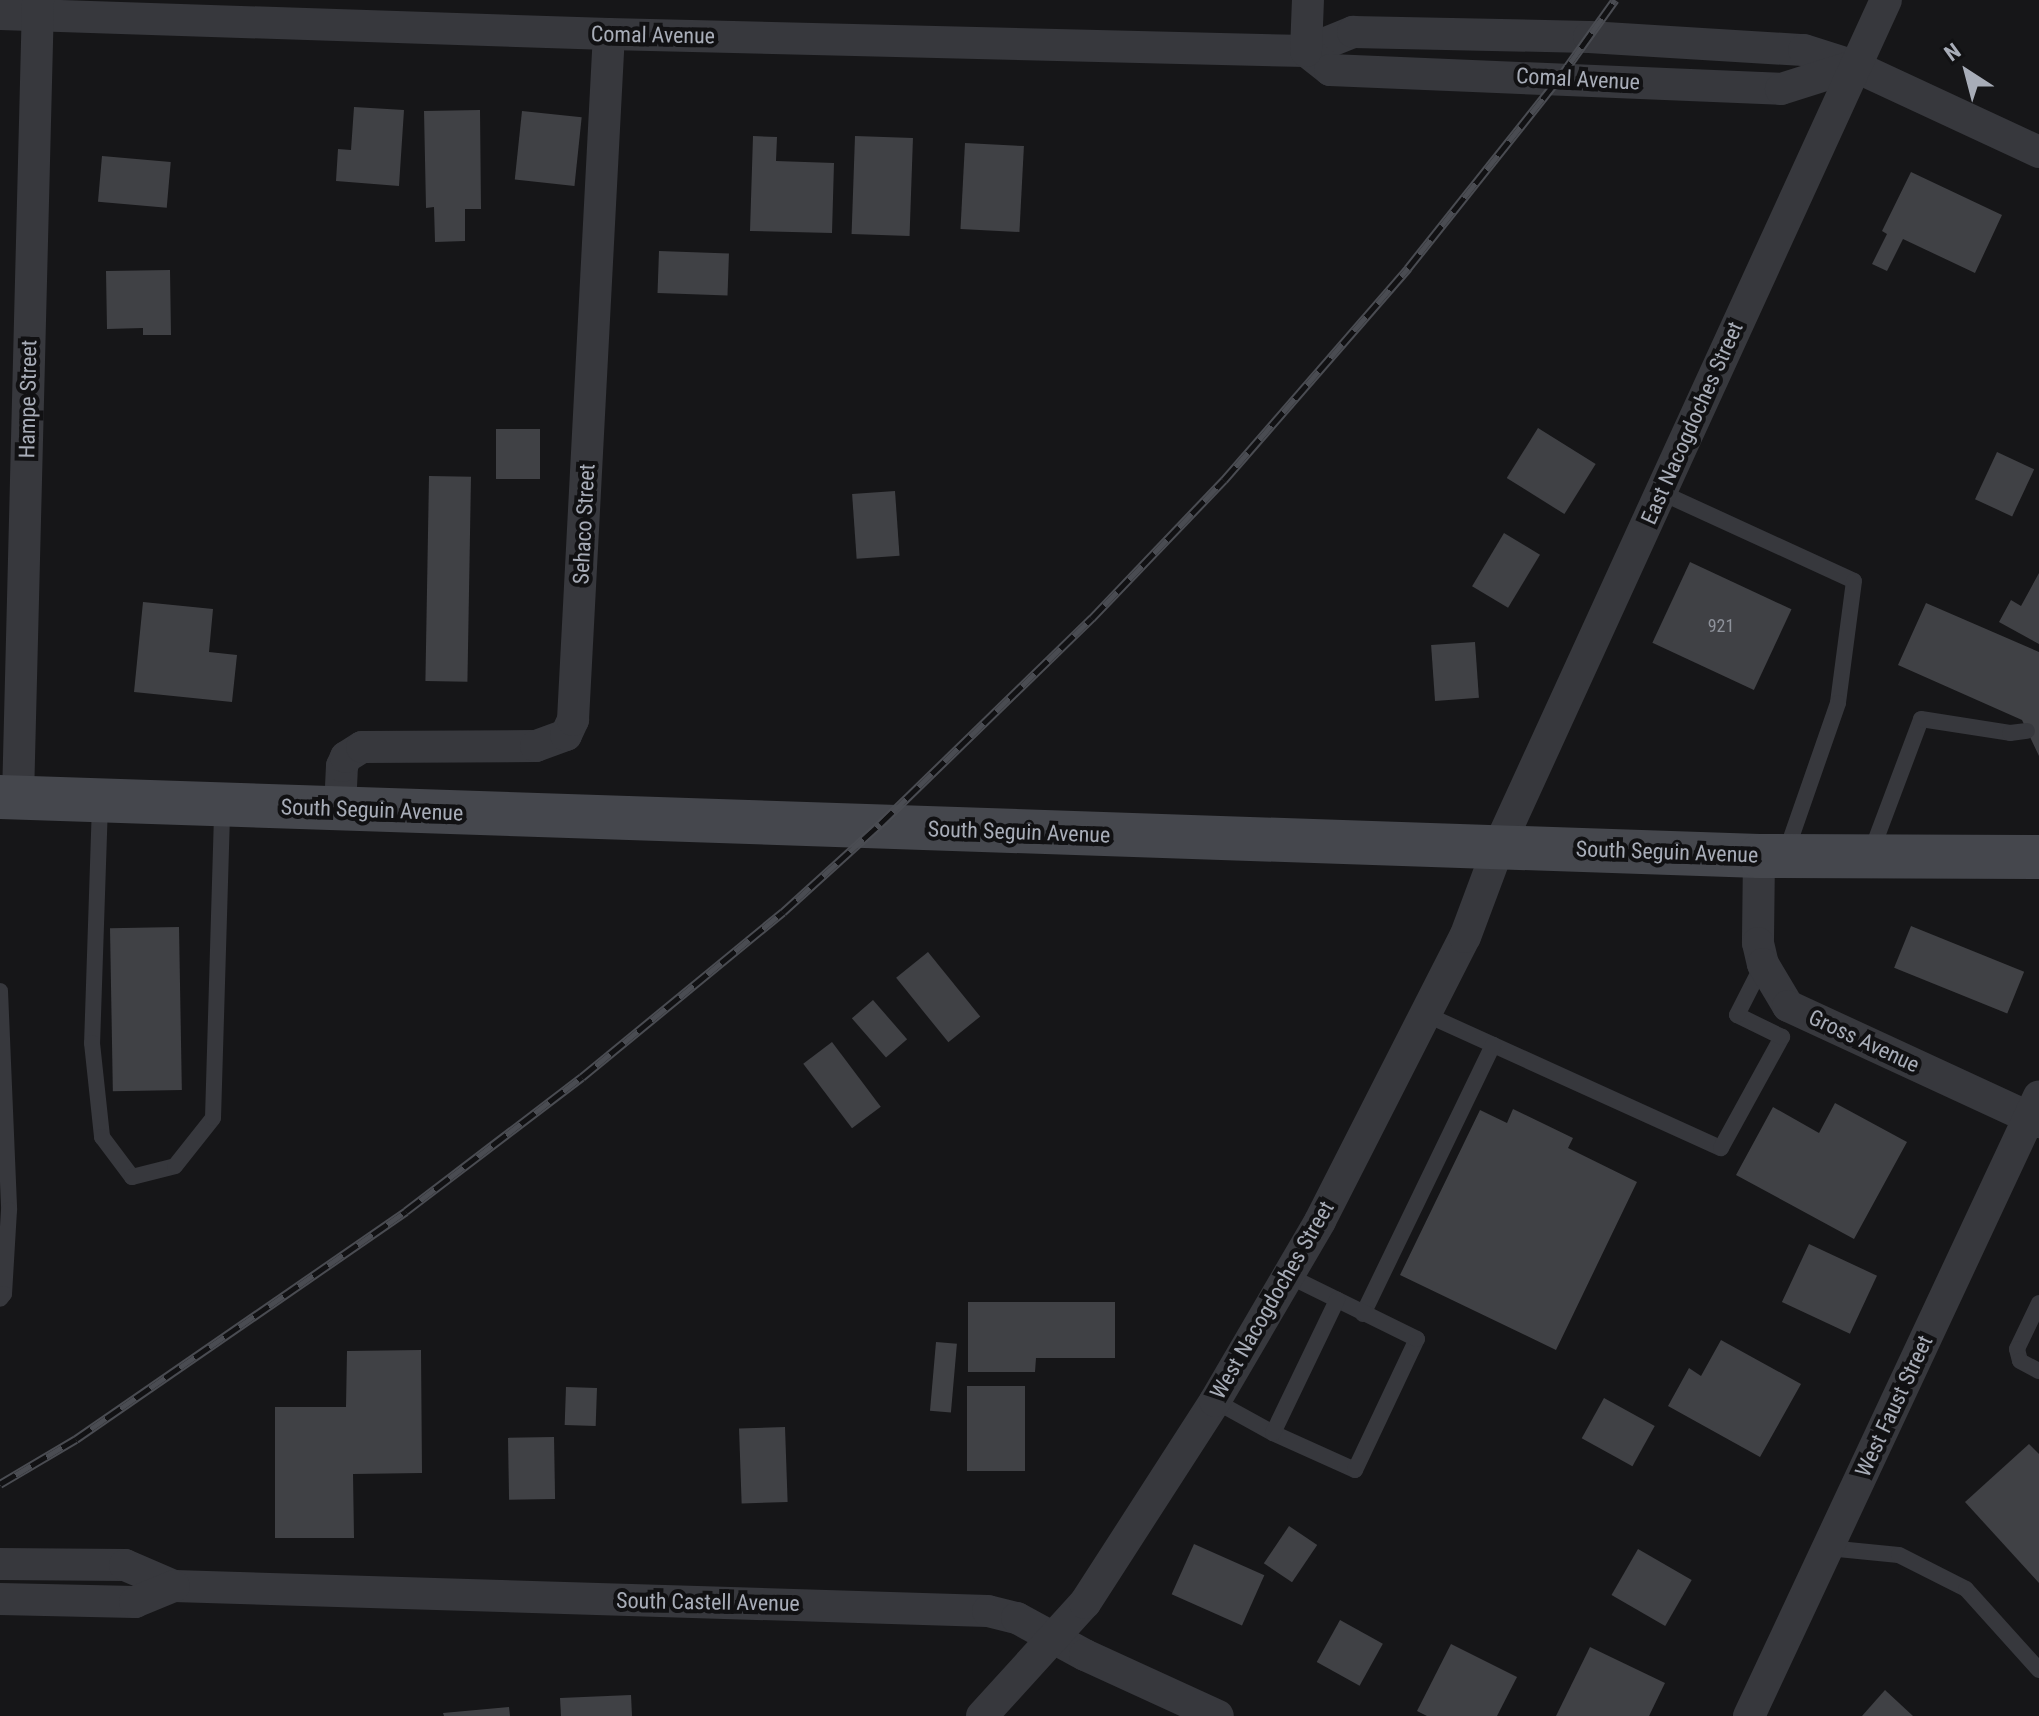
<!DOCTYPE html>
<html>
<head>
<meta charset="utf-8">
<style>
  body { margin:0 }
  #map { position:relative; width:2039px; height:1716px; overflow:hidden; background:#161618; font-family:"Roboto Condensed",sans-serif }
  div>[style] { position:absolute }
  .building>* { inset:0; background:#404145; transform-origin:0 0 }
  .lane>* { height:16px; margin:-8px; padding:0 8px; transform-origin:8px; border-radius:8px; background:#37383d }
  .street>* { height:32px; margin:-16px; padding:0 16px; transform-origin:16px; border-radius:16px; background:#37383d }
  .secondary>* { height:44px; margin:-22px; padding:0 22px; transform-origin:22px; border-radius:22px; background:#45474d }
  .rail>* { height:9px; margin-top:-4.5px; transform-origin:0; background:repeating-linear-gradient(90deg,#111113 0 18px,#4a4c52 0 36px); box-sizing:border-box; border-block:2px solid #4a4c52 }
  span { translate:-50% -50%; white-space:nowrap; text-align:center; line-height:1.15; -webkit-text-stroke:8px #111113; paint-order:stroke }
  .number-label { font-size:18px; color:#8e929b }
  .number-label span { -webkit-text-stroke-width:0 }
  .street-label { font-size:22px; color:#a8adb8 }
  .north { position:absolute; left:1927px; top:32px; width:80px; height:80px; -webkit-text-stroke:6px #111113; paint-order:stroke; rotate:324deg; font-size:22px; font-weight:700; line-height:32px; text-align:center; color:#a8adb8 }
  .north::after { content:''; display:block; margin:auto; width:28px; height:36px; background:#a8adb8; clip-path:polygon(50% 0,100% 100%,50% 72%,0 100%) }
</style>
</head>
<body>
<div id="map">
  <div class="building">
    <i style="clip-path:polygon(354px 107px,404px 110px,399px 186px,336px 181px,338px 149px,351px 150px)"></i>
    <i style="clip-path:polygon(480px 110px,481px 209px,465px 209px,465px 241px,435px 242px,434px 207px,426px 208px,424px 111px)"></i>
    <i style="left:522px;top:111px;width:60px;height:69px;rotate:6deg"></i>
    <i style="clip-path:polygon(753px 136px,777px 137px,776px 161px,834px 163px,832px 233px,750px 231px)"></i>
    <i style="left:855px;top:136px;width:58px;height:98px;rotate:2deg"></i>
    <i style="left:965px;top:143px;width:59px;height:86px;rotate:3deg"></i>
    <i style="left:102px;top:156px;width:69px;height:46px;rotate:5deg"></i>
    <i style="clip-path:polygon(1911px 172px,2002px 215px,1975px 273px,1903px 239px,1887px 271px,1872px 264px,1887px 234px,1882px 231px)"></i>
    <i style="left:659px;top:251px;width:70px;height:42px;rotate:2deg"></i>
    <i style="clip-path:polygon(170px 270px,171px 335px,143px 335px,143px 328px,107px 329px,106px 271px)"></i>
    <i style="left:1538px;top:428px;width:68px;height:59px;rotate:32deg"></i>
    <i style="left:496px;top:429px;width:44px;height:50px"></i>
    <i style="left:1997px;top:452px;width:41px;height:52px;rotate:25deg"></i>
    <i style="left:429px;top:476px;width:42px;height:205px;rotate:1deg"></i>
    <i style="left:895px;top:491px;width:65px;height:43px;rotate:86deg"></i>
    <i style="left:1504px;top:533px;width:42px;height:62px;rotate:31deg"></i>
    <i style="left:1690px;top:562px;width:112px;height:89px;rotate:25deg"></i>
    <i style="clip-path:polygon(2039px 573px,2039px 644px,1999px 622px,2011px 600px,2021px 606px)"></i>
    <i style="clip-path:polygon(143px 602px,213px 609px,209px 652px,237px 655px,232px 702px,134px 692px)"></i>
    <i style="clip-path:polygon(1926px 603px,2039px 652px,2039px 756px,2022px 720px,1898px 665px)"></i>
    <i style="left:1475px;top:642px;width:56px;height:44px;rotate:86deg"></i>
    <i style="left:1911px;top:926px;width:122px;height:45px;rotate:22deg"></i>
    <i style="left:179px;top:927px;width:163px;height:69px;rotate:89deg"></i>
    <i style="left:928px;top:952px;width:83px;height:41px;rotate:51deg"></i>
    <i style="left:873px;top:1000px;width:52px;height:28px;rotate:49deg"></i>
    <i style="left:832px;top:1042px;width:81px;height:36px;rotate:53deg"></i>
    <i style="clip-path:polygon(1835px 1103px,1907px 1142px,1854px 1239px,1736px 1175px,1773px 1107px,1819px 1133px)"></i>
    <i style="clip-path:polygon(1513px 1109px,1573px 1138px,1568px 1148px,1637px 1182px,1556px 1350px,1400px 1275px,1480px 1110px,1507px 1123px)"></i>
    <i style="left:1809px;top:1244px;width:75px;height:64px;rotate:25deg"></i>
    <i style="clip-path:polygon(968px 1302px,1115px 1302px,1115px 1358px,1036px 1358px,1035px 1372px,968px 1372px)"></i>
    <i style="clip-path:polygon(1721px 1340px,1801px 1384px,1760px 1457px,1668px 1406px,1689px 1368px,1701px 1376px)"></i>
    <i style="left:936px;top:1342px;width:21px;height:69px;rotate:5deg"></i>
    <i style="clip-path:polygon(421px 1350px,422px 1473px,353px 1474px,354px 1538px,275px 1538px,275px 1407px,346px 1407px,347px 1351px)"></i>
    <i style="left:1025px;top:1386px;width:85px;height:58px;rotate:90deg"></i>
    <i style="left:566px;top:1387px;width:31px;height:38px;rotate:2deg"></i>
    <i style="left:1604px;top:1398px;width:58px;height:46px;rotate:29deg"></i>
    <i style="left:785px;top:1427px;width:75px;height:46px;rotate:88deg"></i>
    <i style="left:554px;top:1437px;width:62px;height:46px;rotate:89deg"></i>
    <i style="clip-path:polygon(2029px 1444px,2039px 1454px,2039px 1583px,1965px 1502px)"></i>
    <i style="left:1289px;top:1526px;width:34px;height:45px;rotate:34deg"></i>
    <i style="left:1194px;top:1544px;width:77px;height:55px;rotate:24deg"></i>
    <i style="left:1638px;top:1549px;width:62px;height:53px;rotate:30deg"></i>
    <i style="left:1340px;top:1620px;width:49px;height:48px;rotate:29deg"></i>
    <i style="clip-path:polygon(1451px 1644px,1517px 1677px,1497px 1716px,1427px 1716px,1417px 1711px)"></i>
    <i style="clip-path:polygon(1590px 1647px,1665px 1683px,1649px 1716px,1556px 1716px)"></i>
    <i style="clip-path:polygon(1885px 1690px,1913px 1716px,1862px 1716px)"></i>
    <i style="clip-path:polygon(631px 1695px,632px 1716px,561px 1716px,560px 1698px)"></i>
    <i style="clip-path:polygon(509px 1707px,510px 1716px,444px 1716px,443px 1713px)"></i>
  </div>
  <div class="lane">
    <i style="left:1660px;top:492px;width:213px;rotate:24.6deg"></i>
    <i style="left:1854px;top:581px;width:123px;rotate:97.5deg"></i>
    <i style="left:1838px;top:703px;width:158px;rotate:109.2deg"></i>
    <i style="left:100px;top:804px;width:239px;rotate:91.9deg"></i>
    <i style="left:92px;top:1043px;width:95px;rotate:83.9deg"></i>
    <i style="left:102px;top:1137px;width:50px;rotate:53.1deg"></i>
    <i style="left:132px;top:1177px;width:44px;rotate:-14.3deg"></i>
    <i style="left:175px;top:1166px;width:61px;rotate:-51.6deg"></i>
    <i style="left:213px;top:1118px;width:312px;rotate:-88.3deg"></i>
    <i style="left:1870px;top:855px;width:145px;rotate:-69.4deg"></i>
    <i style="left:1921px;top:719px;width:90px;rotate:8.9deg"></i>
    <i style="left:2010px;top:733px;width:17px;rotate:-7deg"></i>
    <i style="left:0;top:991px;width:219px;rotate:87.6deg"></i>
    <i style="left:9px;top:1210px;width:84px;rotate:93.4deg"></i>
    <i style="left:4px;top:1294px;width:6px;rotate:129deg"></i>
    <i style="left:1425px;top:1014px;width:325px;rotate:24.4deg"></i>
    <i style="left:1721px;top:1148px;width:127px;rotate:-61.2deg"></i>
    <i style="left:1782px;top:1037px;width:50px;rotate:-153.9deg"></i>
    <i style="left:1737px;top:1015px;width:57px;rotate:-63deg"></i>
    <i style="left:2039px;top:1303px;width:51px;rotate:115.6deg"></i>
    <i style="left:2017px;top:1349px;width:12px;rotate:76deg"></i>
    <i style="left:2020px;top:1361px;width:21px;rotate:28deg"></i>
    <i style="left:1363px;top:1314px;width:299px;rotate:-64.2deg"></i>
    <i style="left:1215px;top:1401px;width:66px;rotate:28.9deg"></i>
    <i style="left:1273px;top:1433px;width:90px;rotate:24.3deg"></i>
    <i style="left:1355px;top:1470px;width:145px;rotate:-64.7deg"></i>
    <i style="left:1417px;top:1339px;width:143px;rotate:-153.8deg"></i>
    <i style="left:1273px;top:1433px;width:148px;rotate:-64.3deg"></i>
    <i style="left:1828px;top:1548px;width:71px;rotate:5.6deg"></i>
    <i style="left:1899px;top:1555px;width:75px;rotate:26.9deg"></i>
    <i style="left:1966px;top:1589px;width:109px;rotate:48deg"></i>
  </div>
  <div class="street">
    <i style="left:0;top:14px;width:609px;rotate:1.88deg"></i>
    <i style="left:609px;top:34px;width:697px;rotate:1.4deg"></i>
    <i style="left:1306px;top:51px;width:51px;rotate:-22deg"></i>
    <i style="left:1353px;top:32px;width:236px;rotate:1.2deg"></i>
    <i style="left:1589px;top:37px;width:215px;rotate:3.5deg"></i>
    <i style="left:1804px;top:50px;width:52px;rotate:17.7deg"></i>
    <i style="left:1854px;top:66px;width:204px;rotate:24.9deg"></i>
    <i style="left:1306px;top:51px;width:31px;rotate:38deg"></i>
    <i style="left:1330px;top:70px;width:451px;rotate:2.4deg"></i>
    <i style="left:1781px;top:89px;width:77px;rotate:-17.5deg"></i>
    <i style="left:1306px;top:51px;width:51px;rotate:-87.8deg"></i>
    <i style="left:18px;top:798px;width:798px;rotate:-88.56deg"></i>
    <i style="left:340px;top:808px;width:42px;rotate:-87.3deg"></i>
    <i style="left:342px;top:766px;width:10px;rotate:-66deg"></i>
    <i style="left:346px;top:757px;width:19px;rotate:-32deg"></i>
    <i style="left:362px;top:747px;width:174px;rotate:-0.3deg"></i>
    <i style="left:536px;top:746px;width:32px;rotate:-20deg"></i>
    <i style="left:566px;top:735px;width:17px;rotate:-65deg"></i>
    <i style="left:573px;top:720px;width:687px;rotate:-87deg"></i>
    <i style="left:1759px;top:856px;width:87px;rotate:90.7deg"></i>
    <i style="left:1758px;top:943px;width:22px;rotate:77deg"></i>
    <i style="left:1763px;top:964px;width:49px;rotate:59.2deg"></i>
    <i style="left:1788px;top:1006px;width:277px;rotate:24.8deg"></i>
    <i style="left:0;top:1564px;width:125px;rotate:0.5deg"></i>
    <i style="left:125px;top:1565px;width:53px;rotate:23.2deg"></i>
    <i style="left:174px;top:1586px;width:814px;rotate:1.76deg"></i>
    <i style="left:988px;top:1611px;width:30px;rotate:14deg"></i>
    <i style="left:1017px;top:1618px;width:77px;rotate:28.6deg"></i>
    <i style="left:1085px;top:1655px;width:146px;rotate:24.6deg"></i>
    <i style="left:0;top:1599px;width:135px;rotate:1.3deg"></i>
    <i style="left:135px;top:1602px;width:42px;rotate:-22.3deg"></i>
    <i style="left:982px;top:1716px;width:153px;rotate:-47.7deg"></i>
    <i style="left:1085px;top:1603px;width:240px;rotate:-57.2deg"></i>
    <i style="left:1215px;top:1401px;width:208px;rotate:-59.7deg"></i>
    <i style="left:1320px;top:1221px;width:319px;rotate:-63deg"></i>
    <i style="left:1465px;top:937px;width:97px;rotate:-69.5deg"></i>
    <i style="left:1499px;top:846px;width:930px;rotate:-65.42deg"></i>
    <i style="left:1749px;top:1716px;width:684px;rotate:-64.93deg"></i>
  </div>
  <div class="secondary">
    <i style="left:0;top:797px;width:1760px;rotate:1.92deg"></i>
    <i style="left:1759px;top:856px;width:280px;rotate:0.2deg"></i>
  </div>
  <div class="rail">
    <i style="left:0;top:1484px;width:88px;rotate:-30.6deg"></i>
    <i style="left:76px;top:1439px;width:401px;rotate:-34.6deg"></i>
    <i style="left:406px;top:1211px;width:221px;rotate:-37.3deg"></i>
    <i style="left:582px;top:1077px;width:260px;rotate:-39.4deg"></i>
    <i style="left:783px;top:912px;width:131px;rotate:-42.2deg"></i>
    <i style="left:880px;top:824px;width:296px;rotate:-44.2deg"></i>
    <i style="left:1092px;top:618px;width:191px;rotate:-46.3deg"></i>
    <i style="left:1224px;top:480px;width:281px;rotate:-49deg"></i>
    <i style="left:1408px;top:268px;width:244px;rotate:-51.5deg"></i>
    <i style="left:1560px;top:77px;width:95px;rotate:-54.5deg"></i>
  </div>
  <div class="number-label">
    <span style="left:1721px;top:626px">921</span>
  </div>
  <div class="street-label">
    <span style="left:653px;top:35px;rotate:1deg">Comal Avenue</span>
    <span style="left:1578px;top:79px;rotate:3deg">Comal Avenue</span>
    <span style="left:28px;top:399px;rotate:-89deg">Hampe Street</span>
    <span style="left:1692px;top:423px;rotate:-66deg">East Nacogdoches Street</span>
    <span style="left:584px;top:524px;rotate:-87deg">Sehaco Street</span>
    <span style="left:372px;top:810px;rotate:2deg">South Seguin Avenue</span>
    <span style="left:1019px;top:832px;rotate:2deg">South Seguin Avenue</span>
    <span style="left:1667px;top:852px;rotate:2deg">South Seguin Avenue</span>
    <span style="left:1864px;top:1041px;rotate:25deg">Gross Avenue</span>
    <span style="left:1272px;top:1300px;rotate:-60deg">West Nacogdoches Street</span>
    <span style="left:1894px;top:1406px;rotate:-65deg">West Faust Street</span>
    <span style="left:708px;top:1602px;rotate:1deg">South Castell Avenue</span>
  </div>
  <div class="north">N</div>
</div>
</body>
</html>
